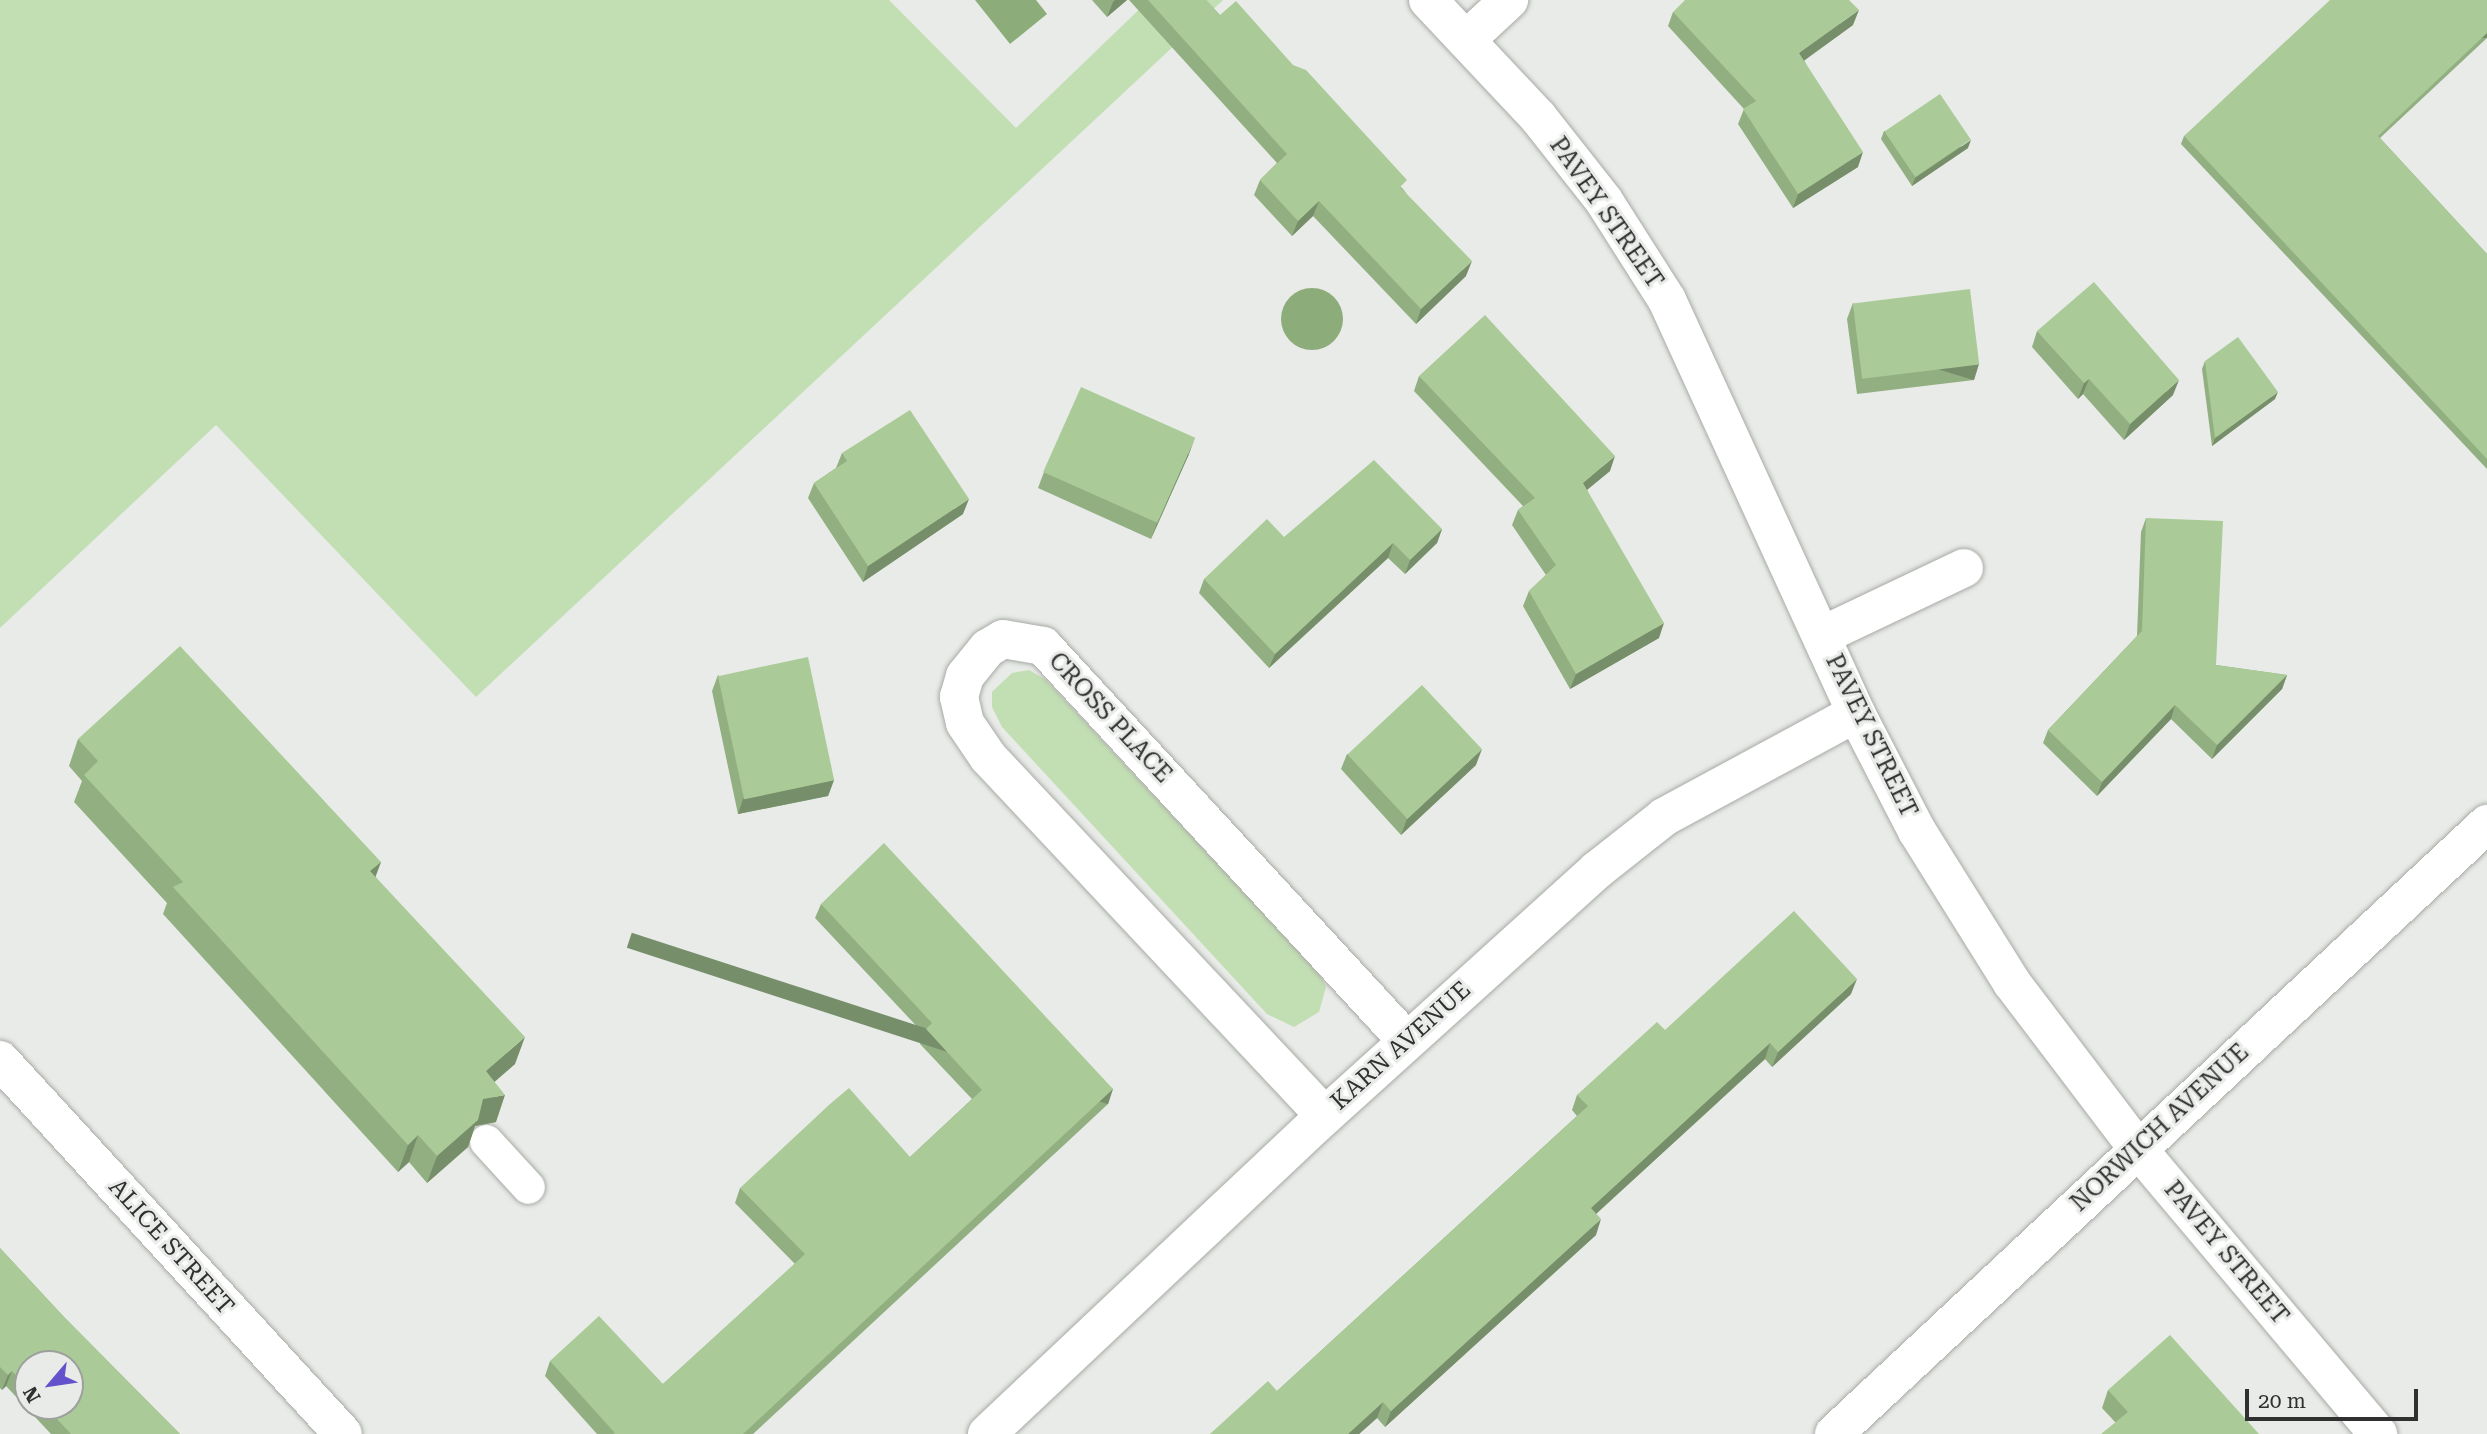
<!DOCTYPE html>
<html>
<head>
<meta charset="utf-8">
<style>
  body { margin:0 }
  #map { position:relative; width:2487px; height:1434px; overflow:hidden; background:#e8ebe7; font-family:"Roboto Serif",serif }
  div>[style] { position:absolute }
  .green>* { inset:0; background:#c2deb3 }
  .water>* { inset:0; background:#8cac7a }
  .round { border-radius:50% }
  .roads { filter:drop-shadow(0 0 2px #a8aaa6) drop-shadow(0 0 2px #a8aaa6) }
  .service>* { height:33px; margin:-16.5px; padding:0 16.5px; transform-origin:16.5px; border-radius:16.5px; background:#fff }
  .minor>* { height:38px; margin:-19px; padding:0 19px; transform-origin:19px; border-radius:19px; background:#fff }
  .tertiary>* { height:38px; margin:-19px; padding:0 19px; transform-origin:19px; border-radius:19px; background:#fff }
  .secondary>* { height:38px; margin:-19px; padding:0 19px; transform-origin:19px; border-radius:19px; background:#fff }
  .wall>* { inset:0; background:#92af82 }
  .shaded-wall>* { inset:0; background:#778e6a; transform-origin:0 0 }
  .building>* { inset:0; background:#aacb97; transform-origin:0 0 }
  span { translate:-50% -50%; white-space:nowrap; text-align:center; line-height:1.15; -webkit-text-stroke:6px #e8ebe7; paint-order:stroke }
  .street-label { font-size:24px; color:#2f302f }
  .north { position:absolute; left:14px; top:1350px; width:70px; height:70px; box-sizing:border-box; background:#e8ebe7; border:2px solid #9ea09d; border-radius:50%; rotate:241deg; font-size:19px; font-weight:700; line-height:28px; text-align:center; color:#2f302f }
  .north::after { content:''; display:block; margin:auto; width:24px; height:32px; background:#6352cb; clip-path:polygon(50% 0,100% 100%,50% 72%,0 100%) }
  .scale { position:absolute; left:2245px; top:1389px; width:173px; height:32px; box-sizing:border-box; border:4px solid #2f302f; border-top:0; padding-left:9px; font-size:21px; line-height:24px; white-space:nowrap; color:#2f302f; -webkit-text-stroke:5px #e8ebe7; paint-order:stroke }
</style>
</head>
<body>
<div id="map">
  <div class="green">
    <i style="clip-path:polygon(0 0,889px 0,1016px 128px,1149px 0,1223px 0,476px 697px,216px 425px,0 628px)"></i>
    <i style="clip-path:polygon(1029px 670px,1046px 680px,1318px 972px,1326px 987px,1319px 1012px,1294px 1027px,1267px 1014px,1002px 727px,992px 707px,992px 692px,1012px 673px)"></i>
  </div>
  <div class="water">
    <i style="clip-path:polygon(975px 0,1036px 0,1047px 14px,1010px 44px)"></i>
    <i class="round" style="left:1281px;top:288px;width:62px;height:62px"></i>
  </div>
  <div class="roads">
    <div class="service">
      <i style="left:486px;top:1141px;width:62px;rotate:47.6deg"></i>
    </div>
    <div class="minor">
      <i style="left:1428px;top:0;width:161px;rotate:46.8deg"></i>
      <i style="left:1538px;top:117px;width:107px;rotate:51.8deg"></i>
      <i style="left:1604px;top:201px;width:117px;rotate:57.5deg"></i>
      <i style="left:1667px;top:300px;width:454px;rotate:65.4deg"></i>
      <i style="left:1856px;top:713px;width:133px;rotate:62.7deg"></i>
      <i style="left:1917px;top:831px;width:179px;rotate:58deg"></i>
      <i style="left:2012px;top:983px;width:208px;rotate:52.8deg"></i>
      <i style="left:2138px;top:1149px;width:373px;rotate:49.9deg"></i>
      <i style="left:1466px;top:40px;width:59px;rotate:-42.9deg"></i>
      <i style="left:1823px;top:635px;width:156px;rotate:-25.4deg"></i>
      <i style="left:1325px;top:1116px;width:492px;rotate:-133.2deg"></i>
      <i style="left:988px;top:757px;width:41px;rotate:-124.1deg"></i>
      <i style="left:965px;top:723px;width:27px;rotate:-103deg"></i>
      <i style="left:959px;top:697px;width:22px;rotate:-74deg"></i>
      <i style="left:965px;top:676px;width:36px;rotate:-51deg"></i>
      <i style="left:988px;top:648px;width:17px;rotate:-31deg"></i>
      <i style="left:1003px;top:639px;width:41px;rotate:9.9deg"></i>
      <i style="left:1043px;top:646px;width:537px;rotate:47.34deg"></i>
      <i style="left:987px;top:1434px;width:452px;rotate:-43.3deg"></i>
      <i style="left:1316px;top:1124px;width:379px;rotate:-42.1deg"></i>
      <i style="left:1597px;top:870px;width:85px;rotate:-38.3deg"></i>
      <i style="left:1664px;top:817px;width:218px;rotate:-28.4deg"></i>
    </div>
    <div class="tertiary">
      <i style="left:0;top:1060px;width:507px;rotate:47.48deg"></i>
    </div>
    <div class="secondary">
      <i style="left:1834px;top:1434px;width:894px;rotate:-43.05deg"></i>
    </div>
  </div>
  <div class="wall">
    <i style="clip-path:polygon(1092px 0,1127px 0,1107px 17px)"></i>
    <i style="clip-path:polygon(1129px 0,1206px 0,1220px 15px,1403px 189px,1466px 276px,1416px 324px,1313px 216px,1292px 236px,1254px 195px,1260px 180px,1277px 163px)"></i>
    <i style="clip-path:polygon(2487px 0,2487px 38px,2380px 138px,2487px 254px,2487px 469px,2181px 144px,2184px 136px)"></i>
    <i style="clip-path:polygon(1673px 12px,1853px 25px,1804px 60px,1858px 167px,1793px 208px,1738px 124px,1744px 109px,1668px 26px)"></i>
    <i style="clip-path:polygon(1884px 131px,1968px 148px,1912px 186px,1881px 139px)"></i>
    <i style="clip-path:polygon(1853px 303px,1974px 380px,1857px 394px,1847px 319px)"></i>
    <i style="clip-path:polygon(2037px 331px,2173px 395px,2124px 440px,2083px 394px,2078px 399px,2032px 347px)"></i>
    <i style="clip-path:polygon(2205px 361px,2275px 399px,2212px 446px,2202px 369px)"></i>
    <i style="clip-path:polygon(1419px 376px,1610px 471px,1587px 490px,1659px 638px,1570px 689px,1523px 606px,1529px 591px,1546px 575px,1512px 525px,1518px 510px,1523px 506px,1414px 391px)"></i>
    <i style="clip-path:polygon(842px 453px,963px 514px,863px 582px,808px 498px,814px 483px,836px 468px)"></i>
    <i style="clip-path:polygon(1189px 454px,1151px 539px,1038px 488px,1044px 472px)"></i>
    <i style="clip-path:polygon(2146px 518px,2216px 665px,2287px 675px,2282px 689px,2212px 759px,2171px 719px,2097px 796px,2043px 743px,2048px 730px,2137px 636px,2141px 532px)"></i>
    <i style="clip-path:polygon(1442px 529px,1437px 543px,1405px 574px,1388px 558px,1269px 668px,1199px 593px,1204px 579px,1284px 537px)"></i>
    <i style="clip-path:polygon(718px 675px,834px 780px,828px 796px,738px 814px,712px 691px)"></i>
    <i style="clip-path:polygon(78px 739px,381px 862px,375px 876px,515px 1064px,494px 1082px,496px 1122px,475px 1126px,468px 1147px,427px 1183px,409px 1162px,398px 1172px,163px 914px,167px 903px,74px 802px,82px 781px,69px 766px)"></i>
    <i style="clip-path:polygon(1347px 754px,1476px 765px,1401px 835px,1341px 769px)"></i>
    <i style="clip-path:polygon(821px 904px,1108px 1104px,753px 1434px,597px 1434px,545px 1376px,550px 1361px,663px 1384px,795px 1264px,735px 1203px,740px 1188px,910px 1157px,972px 1099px,920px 1044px,924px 1034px,815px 918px)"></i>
    <i style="clip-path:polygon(1851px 994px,1772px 1067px,1765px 1059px,1596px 1214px,1596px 1235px,1385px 1427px,1377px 1418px,1359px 1434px,1210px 1434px,1277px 1391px,1577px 1116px,1572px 1110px,1577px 1095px,1665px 1030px)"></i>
    <i style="clip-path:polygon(evenodd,0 1248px,64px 1317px,180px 1434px,51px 1434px,6px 1386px,2px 1390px,0 1388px,0 1248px,28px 1364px,70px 1406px,28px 1406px,28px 1364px)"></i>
    <i style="clip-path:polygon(2108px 1390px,2259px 1434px,2115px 1422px,2102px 1408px)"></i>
  </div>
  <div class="shaded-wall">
    <i style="clip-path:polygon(1115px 0,1127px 0,1107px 17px,1113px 2px)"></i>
    <i style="clip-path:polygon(1859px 10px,1853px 25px,1794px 68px,1799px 53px)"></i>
    <i style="left:2487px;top:33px;width:5px;height:150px;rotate:90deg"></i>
    <i style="clip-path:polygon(1971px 140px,1968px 148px,1912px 186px,1915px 178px)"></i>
    <i style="clip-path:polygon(1863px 152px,1858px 167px,1793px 208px,1798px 194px)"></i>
    <i style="clip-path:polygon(1319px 201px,1313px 216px,1292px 236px,1298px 221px)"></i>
    <i style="clip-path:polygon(1472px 261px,1466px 276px,1416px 324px,1421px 309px)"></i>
    <i style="left:1979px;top:364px;width:17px;height:118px;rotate:107deg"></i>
    <i style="clip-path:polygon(2089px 379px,2083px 394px,2078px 399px,2084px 383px)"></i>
    <i style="clip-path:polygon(2179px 380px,2173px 395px,2124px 440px,2130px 424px)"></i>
    <i style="clip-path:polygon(2278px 392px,2275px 399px,2212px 446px,2215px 438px)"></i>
    <i style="clip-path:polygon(1195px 438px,1189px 454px,1151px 539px,1157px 523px)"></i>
    <i style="clip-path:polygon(1615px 456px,1610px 471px,1577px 498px,1583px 483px)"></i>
    <i style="clip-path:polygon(969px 499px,963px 514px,863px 582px,868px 566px)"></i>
    <i style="clip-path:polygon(1442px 529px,1437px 543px,1405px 574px,1410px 560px)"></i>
    <i style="clip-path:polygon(1393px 543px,1388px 558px,1269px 668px,1275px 654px)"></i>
    <i style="clip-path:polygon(1664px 623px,1659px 638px,1570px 689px,1576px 674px)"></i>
    <i style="clip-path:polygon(2287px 675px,2282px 689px,2212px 759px,2217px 745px)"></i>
    <i style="clip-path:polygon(2175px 705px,2171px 719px,2097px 796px,2102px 782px)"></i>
    <i style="clip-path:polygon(1482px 749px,1476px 765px,1401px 835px,1407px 819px)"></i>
    <i style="clip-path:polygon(834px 780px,828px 796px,738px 814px,743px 799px)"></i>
    <i style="clip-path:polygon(381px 862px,371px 889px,370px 871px)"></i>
    <i style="clip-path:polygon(1857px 979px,1851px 994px,1772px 1067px,1778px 1052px)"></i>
    <i style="clip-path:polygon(525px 1037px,515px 1064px,476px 1098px,486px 1071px)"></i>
    <i style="clip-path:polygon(1770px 1043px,1765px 1059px,1585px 1224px,1591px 1208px)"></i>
    <i style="left:1113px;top:1089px;width:16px;height:506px;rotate:108deg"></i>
    <i style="clip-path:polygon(505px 1095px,496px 1122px,475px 1126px,468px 1147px,427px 1183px,437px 1156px,483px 1099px)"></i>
    <i style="clip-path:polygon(418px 1135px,409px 1162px,398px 1172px,408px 1145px)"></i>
    <i style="clip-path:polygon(1601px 1219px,1596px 1235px,1385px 1427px,1391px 1411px)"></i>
    <i style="clip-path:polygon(12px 1371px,6px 1386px,2px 1390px,8px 1375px)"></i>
    <i style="clip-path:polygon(1383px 1402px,1377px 1418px,1359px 1434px,1348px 1434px)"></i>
  </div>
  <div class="building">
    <i style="clip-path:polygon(1148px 0,1206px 0,1220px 15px,1236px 1px,1293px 65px,1306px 70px,1407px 180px,1400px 187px,1472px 261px,1421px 309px,1319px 201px,1298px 221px,1260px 180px,1287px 154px)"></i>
    <i style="clip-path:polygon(1685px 0,1849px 0,1859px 10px,1799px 53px,1863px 152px,1798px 194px,1743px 109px,1756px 101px,1673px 12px)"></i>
    <i style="clip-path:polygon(2330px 0,2487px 0,2487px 33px,2378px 136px,2487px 254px,2487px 459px,2184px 136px)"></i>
    <i style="left:1940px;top:94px;width:55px;height:67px;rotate:56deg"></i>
    <i style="clip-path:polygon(2094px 282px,2179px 380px,2130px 424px,2089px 379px,2084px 383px,2037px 331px)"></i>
    <i style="left:1970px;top:289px;width:76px;height:118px;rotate:83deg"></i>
    <i style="clip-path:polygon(1485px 315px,1615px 456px,1583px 483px,1664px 623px,1576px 674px,1529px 591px,1556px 565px,1518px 510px,1535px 498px,1419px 376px)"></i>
    <i style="clip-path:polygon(2238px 337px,2278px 392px,2215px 438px,2205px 361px)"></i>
    <i style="left:1081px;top:387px;width:125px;height:93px;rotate:24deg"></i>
    <i style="clip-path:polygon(910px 410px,969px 499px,868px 566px,814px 483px,847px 461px,842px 453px)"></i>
    <i style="clip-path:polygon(1374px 460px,1442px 529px,1410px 560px,1393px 543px,1275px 654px,1204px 579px,1267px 519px,1284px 537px)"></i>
    <i style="clip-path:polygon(2146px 518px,2223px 521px,2216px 665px,2287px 675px,2217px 745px,2175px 705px,2102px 782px,2048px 730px,2142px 631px)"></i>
    <i style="clip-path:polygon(180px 646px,381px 862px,370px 871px,525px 1037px,486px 1071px,505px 1095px,483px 1099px,478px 1120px,437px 1156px,418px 1135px,408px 1145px,173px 887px,183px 882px,84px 775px,98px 761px,78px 739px)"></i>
    <i style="left:808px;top:657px;width:126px;height:92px;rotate:78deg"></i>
    <i style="left:1422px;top:685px;width:88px;height:102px;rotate:47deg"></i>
    <i style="clip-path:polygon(884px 843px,1113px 1089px,743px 1434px,613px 1434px,615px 1433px,550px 1361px,599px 1316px,663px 1384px,805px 1254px,740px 1188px,830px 1104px,849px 1088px,910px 1157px,982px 1090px,926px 1029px,932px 1023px,821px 904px)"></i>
    <i style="clip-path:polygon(1794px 911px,1857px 979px,1778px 1052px,1770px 1043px,1591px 1208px,1601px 1219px,1391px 1411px,1383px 1402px,1348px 1434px,1210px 1434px,1268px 1381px,1277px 1391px,1588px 1106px,1577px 1095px,1657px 1022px,1665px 1030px)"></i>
    <i style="clip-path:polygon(0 1248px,64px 1317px,180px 1434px,71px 1434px,45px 1406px,70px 1406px,70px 1364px,28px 1364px,28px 1388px,12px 1371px,8px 1375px,0 1367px)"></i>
    <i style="clip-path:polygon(2170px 1335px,2259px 1434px,2101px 1434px,2128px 1412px,2108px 1390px)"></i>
  </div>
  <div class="street-label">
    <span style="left:1606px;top:213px;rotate:55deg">PAVEY STREET</span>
    <span style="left:1110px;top:718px;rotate:47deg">CROSS PLACE</span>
    <span style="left:1871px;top:736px;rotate:64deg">PAVEY STREET</span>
    <span style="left:1401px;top:1046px;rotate:-42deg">KARN AVENUE</span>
    <span style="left:2160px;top:1128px;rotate:-43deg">NORWICH AVENUE</span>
    <span style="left:171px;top:1247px;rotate:48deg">ALICE STREET</span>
    <span style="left:2226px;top:1253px;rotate:50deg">PAVEY STREET</span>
  </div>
  <div class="north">N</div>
  <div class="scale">20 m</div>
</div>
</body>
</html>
